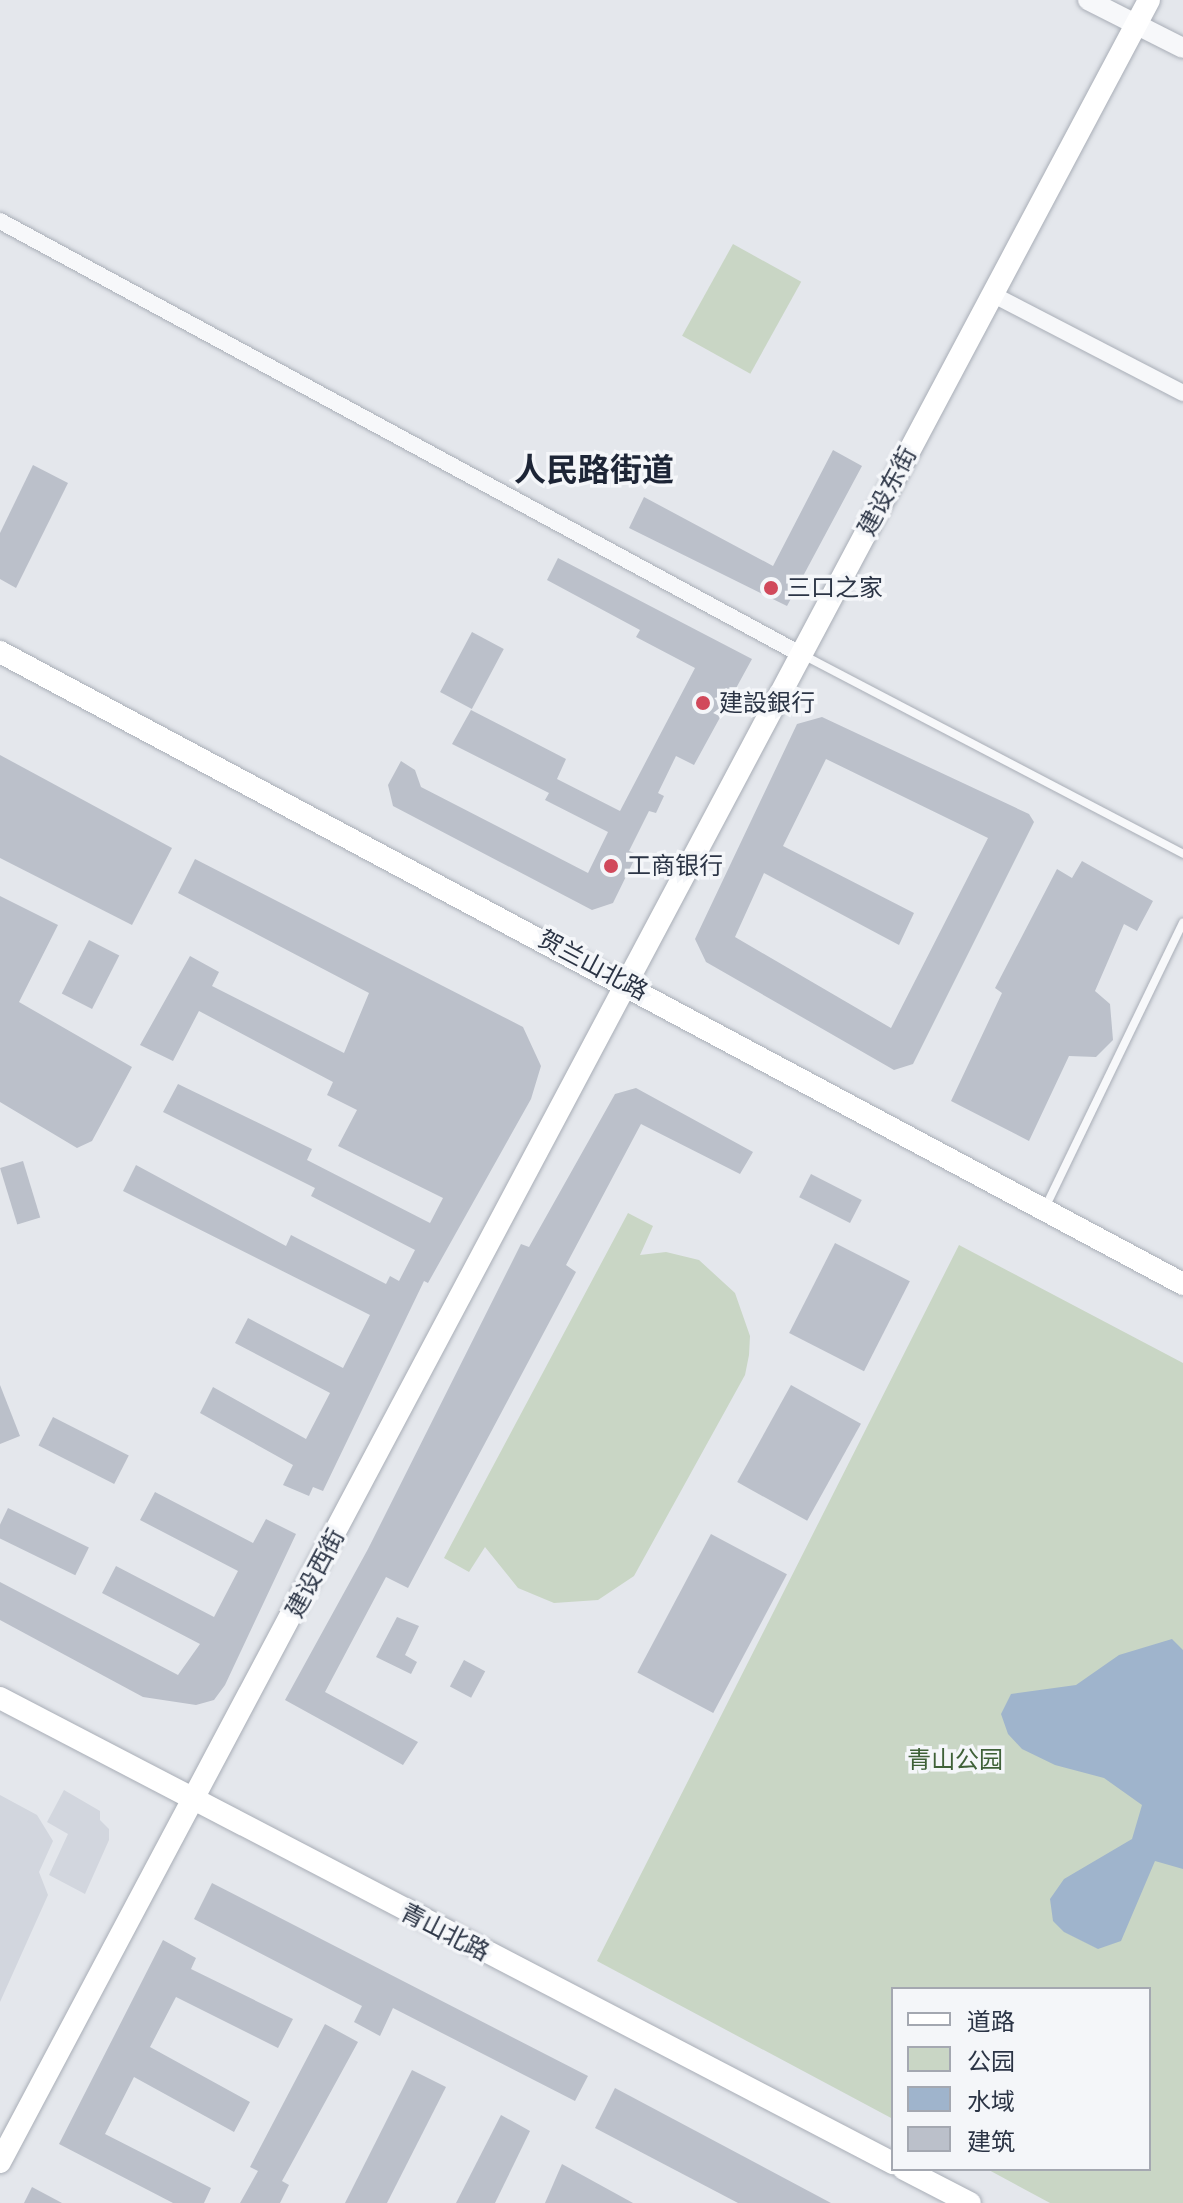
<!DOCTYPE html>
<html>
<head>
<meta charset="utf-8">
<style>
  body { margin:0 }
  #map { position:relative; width:1183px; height:2203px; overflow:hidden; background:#e4e7ec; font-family:Figtree,"Noto Sans SC",sans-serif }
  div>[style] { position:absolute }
  .built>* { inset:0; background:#d2d6de }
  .green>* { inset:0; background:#c9d6c5; transform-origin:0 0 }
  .water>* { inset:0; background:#9fb4cc }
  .building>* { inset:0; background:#bbc0ca; transform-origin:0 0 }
  .roads { filter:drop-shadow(0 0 2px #a9aeb7) drop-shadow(0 0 2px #a9aeb7) }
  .service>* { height:8px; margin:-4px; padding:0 4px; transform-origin:4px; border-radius:4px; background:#f7f8fa }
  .minor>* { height:16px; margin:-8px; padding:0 8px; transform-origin:8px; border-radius:8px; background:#f7f8fa }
  .tertiary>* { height:20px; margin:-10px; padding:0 10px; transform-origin:10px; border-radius:10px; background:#f7f8fa }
  .secondary>* { height:22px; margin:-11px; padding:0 11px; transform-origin:11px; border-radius:11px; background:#fff }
  .dots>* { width:22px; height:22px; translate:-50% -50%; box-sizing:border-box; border:4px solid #f4f6f9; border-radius:50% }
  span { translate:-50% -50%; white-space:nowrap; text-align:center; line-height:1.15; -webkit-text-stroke:7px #f4f6f9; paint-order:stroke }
  .street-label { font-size:24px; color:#2b3445 }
  .poi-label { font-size:24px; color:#2b3445 }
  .left { translate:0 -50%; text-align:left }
  .park-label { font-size:24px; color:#3f6138 }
  .district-label { font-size:32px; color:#1d2536; font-weight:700 }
  .legend { position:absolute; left:891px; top:1987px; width:260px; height:184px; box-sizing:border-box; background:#f4f6f9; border:2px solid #a4a8b1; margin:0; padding:10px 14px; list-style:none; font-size:24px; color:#2b3445 }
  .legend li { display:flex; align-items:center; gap:16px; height:40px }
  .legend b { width:40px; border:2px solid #a4a8b1 }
</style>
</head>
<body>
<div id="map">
  <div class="built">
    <i style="clip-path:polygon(64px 1790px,100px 1811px,100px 1820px,109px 1829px,109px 1840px,85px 1894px,49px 1875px,68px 1834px,47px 1822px)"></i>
    <i style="clip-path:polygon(0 1795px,37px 1815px,53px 1841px,39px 1872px,48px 1895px,0 2002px)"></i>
  </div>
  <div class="green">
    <i style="left:733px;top:244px;width:78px;height:105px;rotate:29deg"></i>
    <i style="clip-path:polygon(628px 1213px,653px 1226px,640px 1255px,666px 1252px,699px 1260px,735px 1293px,750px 1336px,749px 1355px,745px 1375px,634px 1576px,598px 1600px,554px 1603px,518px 1588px,485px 1547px,469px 1572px,444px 1558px)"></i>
    <i style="clip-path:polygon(959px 1245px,1183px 1363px,1183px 2203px,1050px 2203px,987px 2169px,1149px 2169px,1149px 1989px,893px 1989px,893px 2119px,597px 1961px)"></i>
  </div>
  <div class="water">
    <i style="clip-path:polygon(1172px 1639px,1183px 1650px,1183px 1869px,1155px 1861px,1121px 1941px,1098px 1949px,1064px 1932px,1053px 1921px,1050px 1899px,1064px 1879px,1132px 1839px,1142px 1805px,1104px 1778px,1055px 1765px,1022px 1749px,1008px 1734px,1001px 1714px,1011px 1694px,1076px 1685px,1119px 1655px)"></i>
  </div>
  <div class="building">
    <i style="clip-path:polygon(833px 450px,862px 466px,787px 606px,629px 528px,644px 497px,773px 566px)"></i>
    <i style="clip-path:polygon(33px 465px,68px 483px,16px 588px,0 579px,0 533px)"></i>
    <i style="clip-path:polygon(558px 558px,752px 659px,694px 765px,676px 756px,658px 793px,664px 796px,656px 813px,649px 811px,629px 851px,637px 854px,613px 903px,592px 910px,393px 806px,388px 785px,401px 761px,415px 770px,421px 787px,588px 873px,608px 832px,545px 800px,549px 793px,452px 744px,471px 710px,566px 759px,557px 779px,620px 811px,695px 668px,636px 637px,640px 630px,547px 580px)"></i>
    <i style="left:472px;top:632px;width:36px;height:68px;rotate:28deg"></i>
    <i style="clip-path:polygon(evenodd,822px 717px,1029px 814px,1034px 822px,913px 1064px,894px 1070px,706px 962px,695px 939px,797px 724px,822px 717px,826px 759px,988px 838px,891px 1028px,735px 937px,764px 873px,899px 945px,914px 913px,783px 846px,826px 759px)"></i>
    <i style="clip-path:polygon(0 755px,172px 848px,132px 925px,0 858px)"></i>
    <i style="clip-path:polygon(195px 859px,523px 1027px,541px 1066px,531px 1099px,428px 1283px,424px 1281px,323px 1491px,313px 1487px,309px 1496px,283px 1485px,293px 1465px,200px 1413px,213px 1387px,306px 1439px,330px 1393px,235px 1343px,248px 1318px,343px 1368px,370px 1315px,123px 1191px,136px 1165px,286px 1246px,291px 1235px,386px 1284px,390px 1276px,399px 1281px,415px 1250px,311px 1196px,315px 1188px,163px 1112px,178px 1084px,312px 1149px,307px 1160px,430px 1223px,443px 1198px,338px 1146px,357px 1110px,327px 1095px,333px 1082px,199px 1011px,173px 1061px,140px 1045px,190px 956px,219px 972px,212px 986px,344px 1053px,369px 993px,178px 893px)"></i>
    <i style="clip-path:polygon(1082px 861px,1153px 901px,1137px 931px,1124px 924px,1095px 991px,1110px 1004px,1113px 1040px,1096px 1057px,1069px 1056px,1029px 1141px,951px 1101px,1002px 993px,995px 988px,1057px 869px,1072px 878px)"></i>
    <i style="clip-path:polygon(0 896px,58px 925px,19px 1002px,132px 1067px,92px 1141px,77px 1148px,0 1102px)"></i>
    <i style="left:89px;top:940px;width:34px;height:60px;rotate:27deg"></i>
    <i style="clip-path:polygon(636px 1088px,753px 1152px,740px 1174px,641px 1124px,566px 1265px,576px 1272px,408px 1588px,386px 1577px,325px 1692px,418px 1742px,403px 1765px,285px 1700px,368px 1549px,521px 1244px,529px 1247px,615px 1094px)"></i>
    <i style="left:23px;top:1161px;width:59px;height:24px;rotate:73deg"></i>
    <i style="left:811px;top:1174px;width:57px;height:26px;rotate:27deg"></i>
    <i style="left:835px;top:1243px;width:84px;height:101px;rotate:27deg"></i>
    <i style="clip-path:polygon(0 1385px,20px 1436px,0 1444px)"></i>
    <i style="left:791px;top:1385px;width:80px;height:111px;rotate:29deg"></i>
    <i style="left:53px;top:1417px;width:85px;height:32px;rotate:27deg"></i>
    <i style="clip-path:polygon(155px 1492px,253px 1543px,266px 1519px,296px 1534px,225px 1685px,214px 1700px,196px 1705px,143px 1697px,0 1620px,0 1582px,178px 1675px,200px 1644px,102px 1593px,116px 1566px,214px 1617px,238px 1571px,140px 1520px)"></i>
    <i style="left:8px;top:1508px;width:90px;height:31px;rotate:26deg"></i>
    <i style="left:711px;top:1534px;width:86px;height:157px;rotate:28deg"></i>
    <i style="clip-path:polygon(397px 1617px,419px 1626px,405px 1655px,417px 1662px,411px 1674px,376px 1657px)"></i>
    <i style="left:464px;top:1660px;width:24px;height:30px;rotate:28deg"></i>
    <i style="clip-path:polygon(212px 1883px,588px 2076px,575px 2101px,393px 2008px,380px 2036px,354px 2022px,362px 2006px,194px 1919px)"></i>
    <i style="clip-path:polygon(163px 1940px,196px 1958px,191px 1969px,293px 2019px,278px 2048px,176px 1997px,150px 2047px,250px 2102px,234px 2132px,134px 2077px,105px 2134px,211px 2188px,204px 2203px,173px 2203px,59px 2144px)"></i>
    <i style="clip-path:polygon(325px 2024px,358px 2042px,282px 2181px,289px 2185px,280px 2203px,240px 2203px,258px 2171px,250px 2167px)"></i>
    <i style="clip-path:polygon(412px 2070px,446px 2087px,387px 2203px,345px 2203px)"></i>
    <i style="clip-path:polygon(615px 2088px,831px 2203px,738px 2203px,595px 2128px)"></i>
    <i style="clip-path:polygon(501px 2115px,530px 2131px,495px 2203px,456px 2203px)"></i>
    <i style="clip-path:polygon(562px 2164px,633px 2203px,545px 2203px)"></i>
    <i style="clip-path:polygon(32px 2187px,62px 2203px,24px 2203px)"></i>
  </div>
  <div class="roads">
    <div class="service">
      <i style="left:805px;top:656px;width:427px;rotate:27.6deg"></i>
      <i style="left:1045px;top:1208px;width:317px;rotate:-64.2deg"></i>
    </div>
    <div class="minor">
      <i style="left:0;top:221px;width:910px;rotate:28.42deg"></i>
      <i style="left:992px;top:294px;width:215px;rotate:27.4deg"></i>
    </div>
    <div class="tertiary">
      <i style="left:1088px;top:0;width:106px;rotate:26.8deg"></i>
    </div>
    <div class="secondary">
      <i style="left:0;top:652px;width:1341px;rotate:28.11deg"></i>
      <i style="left:0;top:1698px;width:1007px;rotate:27.51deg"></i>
      <i style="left:0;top:2162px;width:2448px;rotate:-62.01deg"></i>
      <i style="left:904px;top:2169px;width:74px;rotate:27.3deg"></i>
    </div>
  </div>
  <div class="dots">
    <i style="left:771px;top:588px;background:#d1495b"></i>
    <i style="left:703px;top:703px;background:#d1495b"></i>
    <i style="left:611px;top:866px;background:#d1495b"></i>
  </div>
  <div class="street-label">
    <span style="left:887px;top:491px;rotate:-62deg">建设东街</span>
    <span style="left:593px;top:965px;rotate:28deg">贺兰山北路</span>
    <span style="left:315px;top:1573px;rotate:-62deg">建设西街</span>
    <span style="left:445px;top:1932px;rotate:27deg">青山北路</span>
  </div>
  <div class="poi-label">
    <span class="left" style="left:787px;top:588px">三口之家</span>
    <span class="left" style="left:719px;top:703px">建設銀行</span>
    <span class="left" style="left:627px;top:866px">工商银行</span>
  </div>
  <div class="park-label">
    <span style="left:955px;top:1760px">青山公园</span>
  </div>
  <div class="district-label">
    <span style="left:594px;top:470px">人民路街道</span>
  </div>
  <ul class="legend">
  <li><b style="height:10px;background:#fff"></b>道路</li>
  <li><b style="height:22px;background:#c9d6c5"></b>公园</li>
  <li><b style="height:22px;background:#9fb4cc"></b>水域</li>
  <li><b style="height:22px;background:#bbc0ca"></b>建筑</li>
  </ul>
</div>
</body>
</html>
